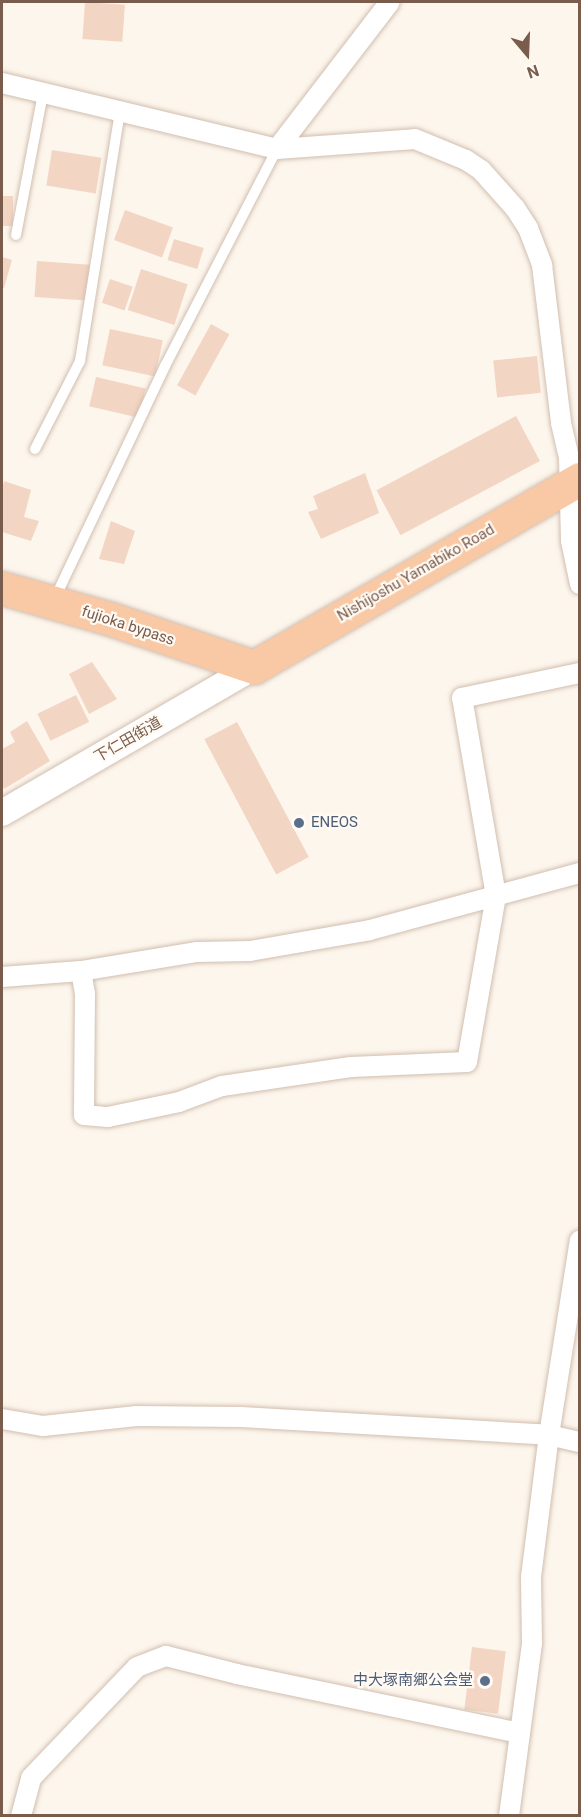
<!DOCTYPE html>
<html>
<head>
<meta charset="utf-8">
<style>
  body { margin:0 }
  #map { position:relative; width:581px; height:1817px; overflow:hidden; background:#fdf6ec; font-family:Roboto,"Noto Sans JP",sans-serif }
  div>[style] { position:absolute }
  .building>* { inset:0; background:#f3d5c3; transform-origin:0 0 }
  .roads { filter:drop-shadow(0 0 2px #d1beb0) drop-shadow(0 0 2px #d1beb0) }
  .service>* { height:10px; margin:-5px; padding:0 5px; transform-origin:5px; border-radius:5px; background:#fff }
  .minor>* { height:20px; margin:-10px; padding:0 10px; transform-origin:10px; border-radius:10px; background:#fff }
  .tertiary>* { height:26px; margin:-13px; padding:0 13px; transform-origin:13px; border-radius:13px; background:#fff }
  .trunk>* { height:33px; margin:-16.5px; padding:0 16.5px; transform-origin:16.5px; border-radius:16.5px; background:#f9c8a4 }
  .dots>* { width:16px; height:16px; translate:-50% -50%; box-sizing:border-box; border:3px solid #fffaf3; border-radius:50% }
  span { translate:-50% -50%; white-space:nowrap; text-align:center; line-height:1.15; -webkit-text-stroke:4.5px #fffaf3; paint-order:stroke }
  .street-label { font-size:15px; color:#7a5c4d }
  .service-label { font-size:15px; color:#4e5e75 }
  .left { translate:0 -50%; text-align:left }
  .right { translate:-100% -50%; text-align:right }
  .frame { position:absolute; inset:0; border:3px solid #7a5c4d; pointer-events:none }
  .north { position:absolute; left:497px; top:24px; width:60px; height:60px; -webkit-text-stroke:4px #fffaf3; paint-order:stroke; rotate:161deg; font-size:16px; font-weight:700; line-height:24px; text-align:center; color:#7a5c4d }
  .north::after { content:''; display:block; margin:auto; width:21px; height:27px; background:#7a5c4d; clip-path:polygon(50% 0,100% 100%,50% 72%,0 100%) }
</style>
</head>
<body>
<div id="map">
  <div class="building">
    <i style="left:85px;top:2px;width:40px;height:37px;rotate:4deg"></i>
    <i style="left:52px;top:150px;width:50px;height:36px;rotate:9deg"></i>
    <i style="left:2px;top:196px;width:11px;height:30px"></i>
    <i style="left:125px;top:210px;width:51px;height:32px;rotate:20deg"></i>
    <i style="left:174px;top:239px;width:31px;height:22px;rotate:17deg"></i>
    <i style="clip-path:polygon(2px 257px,12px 260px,4px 288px,2px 288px)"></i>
    <i style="left:37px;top:261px;width:56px;height:36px;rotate:4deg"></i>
    <i style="left:141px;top:269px;width:49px;height:43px;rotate:18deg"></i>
    <i style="left:110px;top:279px;width:24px;height:25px;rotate:19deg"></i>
    <i style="left:211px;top:324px;width:21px;height:70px;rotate:29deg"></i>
    <i style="left:110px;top:329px;width:54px;height:37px;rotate:12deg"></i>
    <i style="left:537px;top:356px;width:37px;height:44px;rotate:84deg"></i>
    <i style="left:96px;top:377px;width:51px;height:30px;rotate:13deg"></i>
    <i style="left:516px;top:416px;width:51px;height:158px;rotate:62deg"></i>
    <i style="clip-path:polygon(365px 473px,379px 513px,321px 539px,308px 512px,318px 509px,313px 496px)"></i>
    <i style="clip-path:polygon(4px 481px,31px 490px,24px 517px,39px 521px,31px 541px,2px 532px,2px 489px)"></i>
    <i style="clip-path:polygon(111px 521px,135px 531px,124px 564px,99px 559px)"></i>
    <i style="clip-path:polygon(92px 662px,117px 699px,89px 714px,69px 674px)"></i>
    <i style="left:76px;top:695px;width:30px;height:43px;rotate:64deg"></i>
    <i style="clip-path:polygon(27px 721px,50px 761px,4px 789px,2px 784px,2px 749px,15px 742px,10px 732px)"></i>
    <i style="left:237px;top:722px;width:153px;height:37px;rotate:62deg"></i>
    <i style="left:472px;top:1647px;width:34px;height:63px;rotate:7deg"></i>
  </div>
  <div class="roads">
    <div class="service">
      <i style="left:16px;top:235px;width:145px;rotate:-79.2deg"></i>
      <i style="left:35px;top:449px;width:99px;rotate:-62.9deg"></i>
      <i style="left:80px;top:361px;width:253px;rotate:-80.9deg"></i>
      <i style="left:54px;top:600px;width:259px;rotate:-64.6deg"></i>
      <i style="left:165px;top:366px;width:244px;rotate:-62.7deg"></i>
    </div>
    <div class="minor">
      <i style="left:2px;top:83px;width:283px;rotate:13.5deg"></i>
      <i style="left:277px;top:149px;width:138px;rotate:-4.1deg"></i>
      <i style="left:415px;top:139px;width:55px;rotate:22.4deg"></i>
      <i style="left:466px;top:160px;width:18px;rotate:34deg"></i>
      <i style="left:481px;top:170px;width:51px;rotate:48.2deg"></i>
      <i style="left:515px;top:208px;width:24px;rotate:57deg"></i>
      <i style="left:528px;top:228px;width:40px;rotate:69deg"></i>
      <i style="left:542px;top:265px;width:159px;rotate:83.1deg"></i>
      <i style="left:561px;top:423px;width:36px;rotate:77deg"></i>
      <i style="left:569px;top:458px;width:83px;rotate:88.6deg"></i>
      <i style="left:571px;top:541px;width:44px;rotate:78.2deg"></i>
      <i style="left:277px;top:149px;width:185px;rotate:-52.5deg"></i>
      <i style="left:81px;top:971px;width:23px;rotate:80deg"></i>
      <i style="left:85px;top:994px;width:121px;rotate:90.5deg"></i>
      <i style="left:84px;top:1115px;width:24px;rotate:5deg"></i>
      <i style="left:108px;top:1117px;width:73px;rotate:-11.9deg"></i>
      <i style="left:179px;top:1102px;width:46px;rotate:-20.4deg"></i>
      <i style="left:222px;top:1086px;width:130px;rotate:-8.4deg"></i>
      <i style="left:351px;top:1067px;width:116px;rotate:-2.5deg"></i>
      <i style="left:467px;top:1062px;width:169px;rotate:-80.1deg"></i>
      <i style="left:496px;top:896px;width:201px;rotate:-99.7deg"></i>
      <i style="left:462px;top:698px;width:121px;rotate:-12deg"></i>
      <i style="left:2px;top:977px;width:79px;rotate:-4.3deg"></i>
      <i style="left:81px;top:971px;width:118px;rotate:-9.3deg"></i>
      <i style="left:197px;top:952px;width:53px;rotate:-1.1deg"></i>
      <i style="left:250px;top:951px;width:122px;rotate:-9.9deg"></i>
      <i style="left:370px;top:930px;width:218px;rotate:-15.2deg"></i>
      <i style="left:2px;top:1419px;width:42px;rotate:9.7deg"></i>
      <i style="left:43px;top:1426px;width:94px;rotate:-6.1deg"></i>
      <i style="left:136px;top:1416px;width:105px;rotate:0.5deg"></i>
      <i style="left:241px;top:1417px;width:309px;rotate:3.3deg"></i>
      <i style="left:549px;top:1435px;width:32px;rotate:13deg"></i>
      <i style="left:21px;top:1816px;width:39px;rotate:-75deg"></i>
      <i style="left:31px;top:1778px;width:153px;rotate:-46.3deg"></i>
      <i style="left:137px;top:1667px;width:31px;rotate:-21deg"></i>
      <i style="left:166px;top:1656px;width:73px;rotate:14.2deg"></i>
      <i style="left:237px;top:1674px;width:289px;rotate:11.8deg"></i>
      <i style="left:509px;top:1816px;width:175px;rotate:-82.4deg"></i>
      <i style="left:532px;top:1643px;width:66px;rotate:-90.9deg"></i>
      <i style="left:531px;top:1577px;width:143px;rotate:-82.8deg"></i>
      <i style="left:549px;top:1435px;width:197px;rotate:-81deg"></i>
    </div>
    <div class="tertiary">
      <i style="left:2px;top:813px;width:291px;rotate:-30.1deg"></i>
    </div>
    <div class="trunk">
      <i style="left:2px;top:588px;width:113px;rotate:15.9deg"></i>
      <i style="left:111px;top:619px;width:151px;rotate:18.6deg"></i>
      <i style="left:254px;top:667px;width:376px;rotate:-30deg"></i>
    </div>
  </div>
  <div class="dots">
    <i style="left:299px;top:823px;background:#5c6f8a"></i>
    <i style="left:485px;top:1681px;background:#5c6f8a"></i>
  </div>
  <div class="street-label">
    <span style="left:416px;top:573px;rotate:-30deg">Nishijoshu Yamabiko Road</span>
    <span style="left:128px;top:626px;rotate:18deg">fujioka bypass</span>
    <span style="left:128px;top:740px;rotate:-30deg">下仁田街道</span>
  </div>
  <div class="service-label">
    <span class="left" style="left:311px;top:823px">ENEOS</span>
    <span class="right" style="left:473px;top:1681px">中大塚南郷公会堂</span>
  </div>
  <div class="frame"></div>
  <div class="north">N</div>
</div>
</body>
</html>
